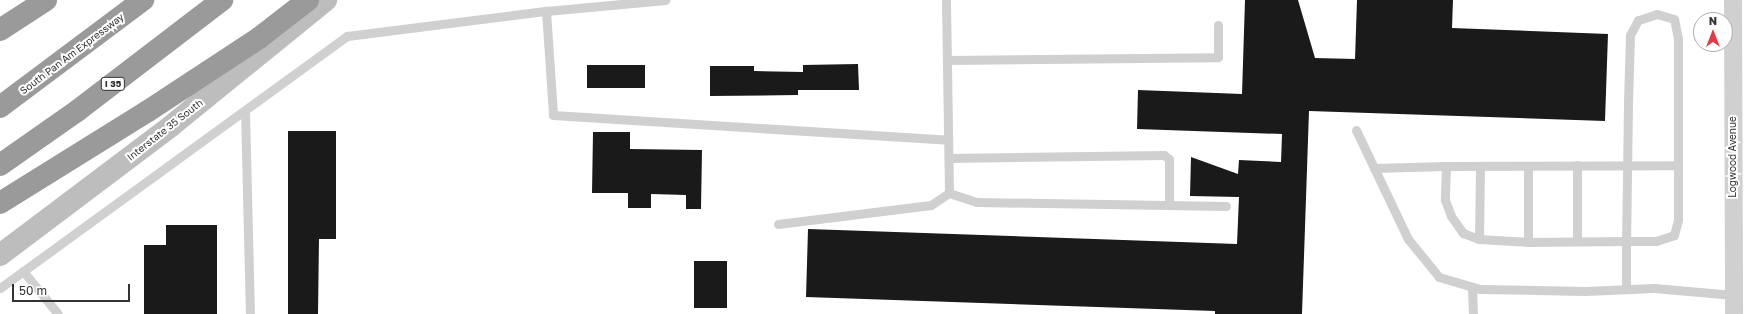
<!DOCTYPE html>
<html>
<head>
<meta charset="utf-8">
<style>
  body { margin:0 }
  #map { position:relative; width:1745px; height:314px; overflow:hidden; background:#fff; font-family:"Golos Text",sans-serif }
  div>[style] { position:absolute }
  .building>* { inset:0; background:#1a1a1a; transform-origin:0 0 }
  .lane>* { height:9px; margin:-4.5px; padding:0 4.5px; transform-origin:4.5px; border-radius:4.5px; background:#d0d0d0 }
  .street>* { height:18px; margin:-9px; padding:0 9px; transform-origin:9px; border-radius:9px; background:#d0d0d0 }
  .secondary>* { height:22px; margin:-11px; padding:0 11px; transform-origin:11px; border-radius:11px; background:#bdbdbd }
  .highway>* { height:22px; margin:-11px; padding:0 11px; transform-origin:11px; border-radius:11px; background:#9a9a9a }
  span { translate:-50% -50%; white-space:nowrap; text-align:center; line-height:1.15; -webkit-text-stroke:4px #fff; paint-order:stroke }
  .shield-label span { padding:1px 3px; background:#fff; border:1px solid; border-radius:3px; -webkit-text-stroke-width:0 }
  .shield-label { font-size:9px; color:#333; font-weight:700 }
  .street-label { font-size:10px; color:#333 }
  .north { position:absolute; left:1693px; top:12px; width:40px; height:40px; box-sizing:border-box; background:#fff; border:1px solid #adadad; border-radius:50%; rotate:0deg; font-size:11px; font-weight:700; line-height:16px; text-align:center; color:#333 }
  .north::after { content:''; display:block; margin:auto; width:14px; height:18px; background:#e63946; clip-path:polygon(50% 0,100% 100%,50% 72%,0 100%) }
  .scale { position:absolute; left:12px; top:284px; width:118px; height:18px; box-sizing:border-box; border:2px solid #333; border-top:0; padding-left:5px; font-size:12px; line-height:14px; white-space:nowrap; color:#333; -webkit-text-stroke:3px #fff; paint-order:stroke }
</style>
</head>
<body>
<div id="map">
  <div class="building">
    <i style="clip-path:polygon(1245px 0,1298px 0,1315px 58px,1355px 59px,1357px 0,1453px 0,1452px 28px,1608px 34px,1605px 121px,1309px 111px,1302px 314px,1215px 314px,1215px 311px,806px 297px,808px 229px,1237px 244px,1239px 197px,1190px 196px,1191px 157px,1238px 174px,1239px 160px,1281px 162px,1282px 134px,1137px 129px,1138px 90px,1242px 94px)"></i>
    <i style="clip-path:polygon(858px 64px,859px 90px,798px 90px,798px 95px,710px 96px,710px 66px,754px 66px,754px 71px,803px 72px,803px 65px)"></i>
    <i style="left:587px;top:65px;width:58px;height:23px"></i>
    <i style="clip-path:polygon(288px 131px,336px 131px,336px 239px,319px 239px,318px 314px,288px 314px)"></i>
    <i style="clip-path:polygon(593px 132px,630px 132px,630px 149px,702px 150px,701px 209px,686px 209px,686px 195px,651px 194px,651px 208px,628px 208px,628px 193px,592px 193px)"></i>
    <i style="clip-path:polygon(166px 225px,217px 225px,217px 314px,144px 314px,144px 245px,166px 245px)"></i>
    <i style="left:694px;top:261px;width:33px;height:47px"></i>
  </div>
  <div class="lane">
    <i style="left:546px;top:11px;width:104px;rotate:86.1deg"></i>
    <i style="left:553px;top:115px;width:396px;rotate:3.6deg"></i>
    <i style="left:947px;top:60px;width:271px;rotate:-0.6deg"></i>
    <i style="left:1218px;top:57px;width:32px;rotate:-90deg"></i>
    <i style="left:245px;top:111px;width:203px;rotate:88.6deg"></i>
    <i style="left:1356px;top:130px;width:121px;rotate:64.5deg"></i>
    <i style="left:1408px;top:239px;width:49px;rotate:50.8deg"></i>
    <i style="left:1439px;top:277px;width:43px;rotate:16.3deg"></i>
    <i style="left:1480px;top:289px;width:105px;rotate:1.1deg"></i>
    <i style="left:1585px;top:291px;width:69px;rotate:-2.5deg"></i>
    <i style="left:1654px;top:288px;width:80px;rotate:5deg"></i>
    <i style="left:949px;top:158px;width:215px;rotate:-0.8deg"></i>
    <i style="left:1164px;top:155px;width:6px;rotate:39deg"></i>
    <i style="left:1169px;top:159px;width:45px;rotate:90deg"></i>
    <i style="left:1446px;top:166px;width:232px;rotate:-0.2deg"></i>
    <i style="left:1374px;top:168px;width:72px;rotate:-1.6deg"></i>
    <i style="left:1446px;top:166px;width:34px;rotate:92deg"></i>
    <i style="left:1445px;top:200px;width:17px;rotate:69deg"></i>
    <i style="left:1451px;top:216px;width:21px;rotate:55deg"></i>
    <i style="left:1463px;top:233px;width:17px;rotate:21deg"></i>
    <i style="left:1479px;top:239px;width:49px;rotate:3.5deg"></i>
    <i style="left:1528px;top:242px;width:98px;rotate:-0.6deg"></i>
    <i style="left:1626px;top:241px;width:30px"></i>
    <i style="left:1656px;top:241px;width:19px;rotate:-18deg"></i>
    <i style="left:1674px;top:235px;width:16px;rotate:-75deg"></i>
    <i style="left:1678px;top:220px;width:181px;rotate:-90deg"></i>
    <i style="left:1678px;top:39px;width:20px;rotate:-101deg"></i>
    <i style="left:1674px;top:19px;width:18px;rotate:-164deg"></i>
    <i style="left:1657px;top:14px;width:20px;rotate:162deg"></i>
    <i style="left:1638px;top:20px;width:17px;rotate:118deg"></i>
    <i style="left:1630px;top:35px;width:69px;rotate:91.7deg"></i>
    <i style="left:1628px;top:104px;width:137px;rotate:90.8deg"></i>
    <i style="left:1626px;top:241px;width:48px;rotate:90deg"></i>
    <i style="left:949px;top:193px;width:29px;rotate:18deg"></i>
    <i style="left:977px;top:202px;width:249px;rotate:0.9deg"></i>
    <i style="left:778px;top:224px;width:154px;rotate:-7.1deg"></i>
    <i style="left:931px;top:205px;width:22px;rotate:-34deg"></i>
    <i style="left:949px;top:193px;width:193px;rotate:-90.9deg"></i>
    <i style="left:1479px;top:239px;width:73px;rotate:-89.2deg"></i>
    <i style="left:1577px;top:241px;width:76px;rotate:-90deg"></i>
    <i style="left:1528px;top:242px;width:76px;rotate:-90deg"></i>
    <i style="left:23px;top:271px;width:55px;rotate:50.9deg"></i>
    <i style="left:1472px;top:287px;width:27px;rotate:88deg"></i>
    <i style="left:0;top:288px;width:429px;rotate:-36deg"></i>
    <i style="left:347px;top:36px;width:201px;rotate:-7.2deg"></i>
    <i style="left:546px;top:11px;width:120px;rotate:-5.3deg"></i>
  </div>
  <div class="street">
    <i style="left:1733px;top:0;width:314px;rotate:89.8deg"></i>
  </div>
  <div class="secondary">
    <i style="left:0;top:255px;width:214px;rotate:-37deg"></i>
    <i style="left:171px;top:126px;width:200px;rotate:-39.1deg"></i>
  </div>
  <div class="highway">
    <i style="left:0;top:30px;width:55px;rotate:-33.1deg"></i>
    <i style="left:0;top:107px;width:179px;rotate:-36.8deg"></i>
    <i style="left:0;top:165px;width:94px;rotate:-35deg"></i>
    <i style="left:77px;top:111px;width:183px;rotate:-37.4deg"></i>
    <i style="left:0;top:203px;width:174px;rotate:-31.9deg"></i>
    <i style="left:148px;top:111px;width:133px;rotate:-33.3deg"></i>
    <i style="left:259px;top:38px;width:62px;rotate:-37.8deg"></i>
  </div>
  <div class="shield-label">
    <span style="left:113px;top:84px">I 35</span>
  </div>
  <div class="street-label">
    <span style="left:72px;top:54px;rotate:-37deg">South Pan Am Expressway</span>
    <span style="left:165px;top:130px;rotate:-38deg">Interstate 35 South</span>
    <span style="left:1733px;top:157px;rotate:-90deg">Logwood Avenue</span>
  </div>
  <div class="north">N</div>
  <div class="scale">50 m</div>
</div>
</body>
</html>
